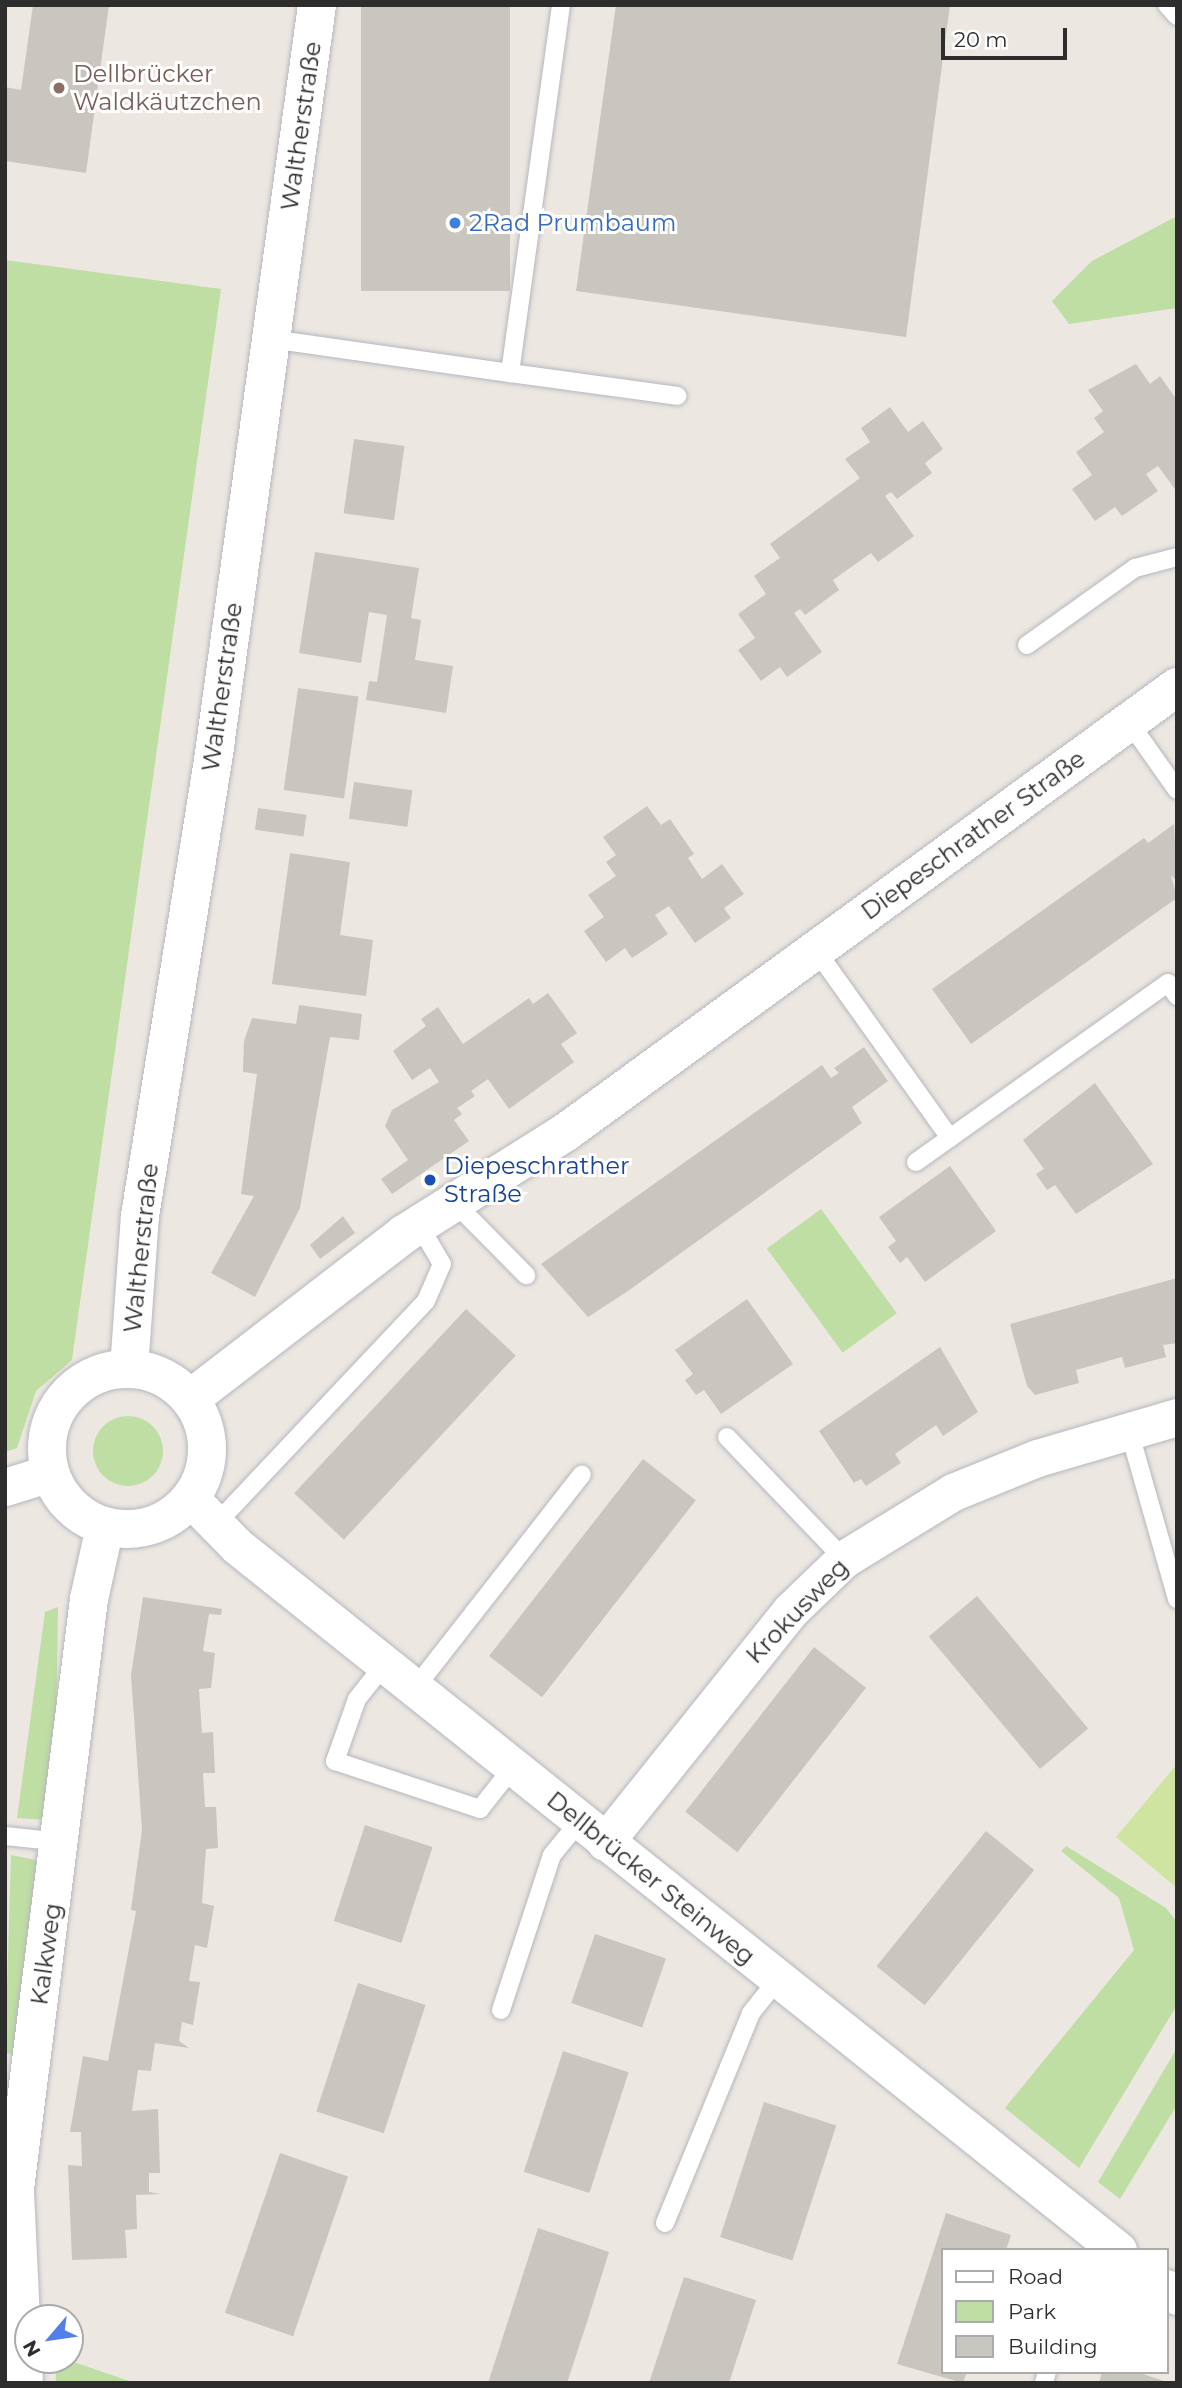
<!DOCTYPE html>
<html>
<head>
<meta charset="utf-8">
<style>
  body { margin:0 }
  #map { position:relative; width:1182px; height:2388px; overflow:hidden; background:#ede7e1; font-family:Montserrat,sans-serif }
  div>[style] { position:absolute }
  .green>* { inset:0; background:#bedea3; transform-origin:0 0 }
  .round { border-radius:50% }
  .pitch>* { inset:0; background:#cee4a0 }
  .building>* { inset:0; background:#c9c5bf; transform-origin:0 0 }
  .roads { filter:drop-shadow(0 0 2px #b4b7bf) drop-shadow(0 0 2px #b4b7bf) }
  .lane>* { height:18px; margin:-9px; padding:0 9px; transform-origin:9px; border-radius:9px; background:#fff }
  .street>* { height:37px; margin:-18.5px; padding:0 18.5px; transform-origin:18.5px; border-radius:18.5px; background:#fff }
  .secondary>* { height:38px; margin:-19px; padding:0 19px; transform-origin:19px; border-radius:19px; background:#fff }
  .secondary>.ring { margin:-19px; padding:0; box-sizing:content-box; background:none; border:38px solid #fff; border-radius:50% }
  .dots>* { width:19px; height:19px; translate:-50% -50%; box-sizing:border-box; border:4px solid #fff; border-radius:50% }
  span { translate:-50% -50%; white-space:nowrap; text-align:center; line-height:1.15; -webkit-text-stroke:6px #fff; paint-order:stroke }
  .education-label { font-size:24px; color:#785e54 }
  .left { translate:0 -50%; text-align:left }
  .street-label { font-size:24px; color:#2d2d2d }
  .shop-label { font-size:24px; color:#366cbe }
  .transit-label { font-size:24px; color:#164399 }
  .frame { position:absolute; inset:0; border:7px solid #2d2d2d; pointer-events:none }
  .legend { position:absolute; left:941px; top:2248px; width:228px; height:126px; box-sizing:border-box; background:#fff; border:2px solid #ababab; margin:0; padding:9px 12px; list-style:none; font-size:21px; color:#2d2d2d }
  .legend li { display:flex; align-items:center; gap:14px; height:35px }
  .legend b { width:35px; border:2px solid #ababab }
  .north { position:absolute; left:14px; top:2304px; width:70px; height:70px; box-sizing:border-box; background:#fff; border:2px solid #ababab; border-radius:50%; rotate:241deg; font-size:19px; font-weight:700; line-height:28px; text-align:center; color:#2d2d2d }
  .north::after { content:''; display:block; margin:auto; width:24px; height:32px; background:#527fe9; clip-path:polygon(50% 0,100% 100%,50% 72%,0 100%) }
  .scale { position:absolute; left:941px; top:28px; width:126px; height:32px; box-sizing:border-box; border:4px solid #2d2d2d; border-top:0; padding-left:9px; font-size:21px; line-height:24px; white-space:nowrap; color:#2d2d2d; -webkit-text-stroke:5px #fff; paint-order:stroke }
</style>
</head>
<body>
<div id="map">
  <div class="green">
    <i style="clip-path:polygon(1177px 216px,1177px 308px,1069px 324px,1052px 301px,1092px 261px)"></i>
    <i style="clip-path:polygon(5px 260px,221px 289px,72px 1360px,36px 1391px,17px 1448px,5px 1452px)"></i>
    <i style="left:821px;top:1209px;width:129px;height:67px;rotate:54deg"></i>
    <i class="round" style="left:93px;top:1416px;width:70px;height:70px"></i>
    <i style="clip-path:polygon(58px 1607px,56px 1732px,45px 1820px,17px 1818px,45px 1612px)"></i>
    <i style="clip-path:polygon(1066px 1846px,1166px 1908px,1177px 1922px,1177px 2005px,1079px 2168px,1005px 2108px,1134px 1950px,1119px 1898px,1061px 1851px)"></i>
    <i style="clip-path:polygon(11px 1855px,40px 1861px,14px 2054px,5px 2053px)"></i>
    <i style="clip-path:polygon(1177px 2048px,1177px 2105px,1120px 2199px,1098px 2182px)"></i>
    <i style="clip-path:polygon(55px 2360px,68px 2360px,135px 2383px,56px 2383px)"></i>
  </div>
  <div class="pitch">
    <i style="clip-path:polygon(1177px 1764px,1177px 1888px,1116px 1837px)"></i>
  </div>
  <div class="building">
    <i style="clip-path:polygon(33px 5px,109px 5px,86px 173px,5px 161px,5px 87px,21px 90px)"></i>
    <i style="left:361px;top:5px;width:149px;height:286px"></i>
    <i style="clip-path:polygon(616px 5px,950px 5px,906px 337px,576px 291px)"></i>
    <i style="clip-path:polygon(1136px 364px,1150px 384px,1160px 376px,1177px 400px,1177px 492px,1158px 466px,1146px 474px,1158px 491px,1122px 516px,1115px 507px,1095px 521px,1072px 489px,1092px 475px,1076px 452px,1104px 432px,1094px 418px,1103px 411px,1088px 390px)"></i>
    <i style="clip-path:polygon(890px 407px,908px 432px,923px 421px,943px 449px,925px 463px,932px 473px,897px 499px,891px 492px,885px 496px,914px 536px,878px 562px,871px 553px,833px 580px,839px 590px,805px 615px,800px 609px,794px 613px,822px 652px,787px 677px,780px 667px,761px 681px,738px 650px,755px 638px,738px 614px,766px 594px,754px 576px,780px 558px,770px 544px,860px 478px,845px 459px,870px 442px,861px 428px)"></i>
    <i style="left:354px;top:439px;width:51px;height:75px;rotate:8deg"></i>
    <i style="clip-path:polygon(315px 552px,419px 568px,411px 618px,421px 620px,415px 660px,453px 666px,446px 713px,366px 700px,369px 681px,377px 682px,387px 615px,369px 612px,361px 663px,299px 653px)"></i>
    <i style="left:298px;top:688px;width:61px;height:103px;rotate:8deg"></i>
    <i style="left:354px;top:782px;width:59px;height:37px;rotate:8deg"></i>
    <i style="clip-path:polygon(647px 806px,661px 825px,670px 819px,694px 854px,688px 858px,702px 879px,722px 864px,744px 894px,724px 908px,731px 918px,695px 943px,669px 906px,655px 915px,668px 934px,632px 958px,625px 948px,606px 962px,584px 931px,604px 917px,588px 895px,616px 876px,606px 862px,616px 855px,603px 837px)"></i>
    <i style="left:258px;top:808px;width:49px;height:22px;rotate:8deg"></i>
    <i style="clip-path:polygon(1174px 824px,1177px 882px,1171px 875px,1177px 898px,971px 1044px,932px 989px,1144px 838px,1148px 843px)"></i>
    <i style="clip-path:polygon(290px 853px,350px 862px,340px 935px,373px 940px,366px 996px,272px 984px)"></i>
    <i style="clip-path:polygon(548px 993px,577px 1033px,561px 1044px,574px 1062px,509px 1109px,488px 1079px,471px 1091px,475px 1096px,457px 1108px,462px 1114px,454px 1120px,469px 1141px,392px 1194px,381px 1179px,408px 1160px,385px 1126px,392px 1110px,439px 1082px,430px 1068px,412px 1080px,393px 1051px,426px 1026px,421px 1019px,438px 1007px,463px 1044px,529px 998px,533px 1004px)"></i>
    <i style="clip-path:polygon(299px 1005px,362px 1014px,359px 1040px,330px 1037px,300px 1208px,255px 1297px,211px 1273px,254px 1196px,241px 1194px,257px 1074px,243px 1072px,244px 1041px,252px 1018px,296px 1024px)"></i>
    <i style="clip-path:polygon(864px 1047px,888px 1081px,852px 1107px,862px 1123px,628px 1291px,588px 1317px,541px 1264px,822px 1065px,831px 1078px,839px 1073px,834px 1068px)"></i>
    <i style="clip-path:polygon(1095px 1083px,1153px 1164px,1076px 1214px,1055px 1185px,1047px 1190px,1036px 1174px,1044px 1169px,1023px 1140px)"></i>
    <i style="clip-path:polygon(950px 1166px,996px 1231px,925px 1282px,907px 1257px,900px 1263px,888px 1247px,896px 1241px,879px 1217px)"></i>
    <i style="clip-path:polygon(343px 1216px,355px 1233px,320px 1259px,310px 1245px)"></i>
    <i style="clip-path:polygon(1177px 1278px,1177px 1343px,1163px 1345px,1166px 1357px,1125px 1368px,1122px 1357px,1076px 1370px,1079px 1383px,1035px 1395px,1027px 1386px,1010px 1324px)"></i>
    <i style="clip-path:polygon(747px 1299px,793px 1364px,721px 1414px,704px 1390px,696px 1395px,685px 1380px,693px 1374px,675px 1350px)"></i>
    <i style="left:466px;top:1309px;width:68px;height:252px;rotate:43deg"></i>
    <i style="clip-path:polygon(940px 1347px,978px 1412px,943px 1436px,936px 1425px,895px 1454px,901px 1463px,866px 1486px,861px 1479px,854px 1483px,819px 1431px)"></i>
    <i style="left:643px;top:1459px;width:67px;height:250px;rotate:38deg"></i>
    <i style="left:977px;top:1596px;width:173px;height:63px;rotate:50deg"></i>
    <i style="clip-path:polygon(143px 1597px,222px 1609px,221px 1615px,209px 1614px,203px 1651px,215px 1653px,211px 1688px,199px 1689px,202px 1733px,213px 1732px,215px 1773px,203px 1773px,205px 1807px,216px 1807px,218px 1848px,206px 1849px,202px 1903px,214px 1906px,207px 1948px,195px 1945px,189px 1981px,200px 1982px,193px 2025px,182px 2022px,179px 2041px,189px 2048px,155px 2043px,151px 2071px,138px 2070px,132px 2111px,158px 2109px,160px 2173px,149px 2173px,149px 2192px,161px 2194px,136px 2195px,137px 2229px,125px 2230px,127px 2258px,72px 2260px,68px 2165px,82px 2166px,81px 2132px,70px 2132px,83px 2056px,108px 2061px,136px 1911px,131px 1910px,142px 1830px,131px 1675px)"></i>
    <i style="left:814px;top:1647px;width:66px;height:209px;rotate:38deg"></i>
    <i style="left:365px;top:1825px;width:71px;height:101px;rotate:18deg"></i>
    <i style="left:986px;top:1831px;width:62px;height:174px;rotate:39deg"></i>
    <i style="left:595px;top:1934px;width:75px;height:73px;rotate:19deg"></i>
    <i style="left:358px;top:1983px;width:71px;height:135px;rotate:18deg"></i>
    <i style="left:563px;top:2051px;width:69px;height:127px;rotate:18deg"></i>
    <i style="left:764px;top:2102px;width:76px;height:142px;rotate:18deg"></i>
    <i style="left:280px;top:2153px;width:72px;height:169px;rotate:19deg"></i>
    <i style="clip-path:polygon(946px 2213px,1011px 2235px,1006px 2250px,942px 2250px,942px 2372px,967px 2372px,963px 2383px,897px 2364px)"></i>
    <i style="clip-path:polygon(538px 2228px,609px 2252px,588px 2319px,567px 2383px,488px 2383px)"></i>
    <i style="clip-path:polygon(684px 2277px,756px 2300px,729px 2383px,649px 2383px)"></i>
    <i style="clip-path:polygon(1102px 2372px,1137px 2372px,1167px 2382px,1099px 2383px)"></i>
  </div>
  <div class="roads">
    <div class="lane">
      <i style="left:1167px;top:5px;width:15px;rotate:48deg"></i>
      <i style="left:271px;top:339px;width:241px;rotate:8.1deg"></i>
      <i style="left:510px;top:373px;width:372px;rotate:-82.1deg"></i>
      <i style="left:510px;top:373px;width:169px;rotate:7.8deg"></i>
      <i style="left:1027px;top:645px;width:133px;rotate:-35.5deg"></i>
      <i style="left:1135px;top:568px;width:43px;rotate:-14.7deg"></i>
      <i style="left:1129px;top:722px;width:83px;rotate:54.8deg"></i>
      <i style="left:818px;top:953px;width:227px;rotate:54.5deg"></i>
      <i style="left:916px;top:1162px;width:309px;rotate:-35.4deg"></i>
      <i style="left:1168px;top:983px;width:16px;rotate:55deg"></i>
      <i style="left:454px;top:1202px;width:103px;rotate:45.4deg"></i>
      <i style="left:1128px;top:1427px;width:179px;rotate:74.1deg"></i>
      <i style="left:727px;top:1437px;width:169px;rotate:46.2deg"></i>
      <i style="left:214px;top:1526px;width:309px;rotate:-46.7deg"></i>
      <i style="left:426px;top:1301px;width:40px;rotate:-66.6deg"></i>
      <i style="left:442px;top:1264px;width:45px;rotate:-120.5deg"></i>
      <i style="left:385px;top:1664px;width:45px;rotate:128.7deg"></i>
      <i style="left:357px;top:1699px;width:66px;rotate:109.5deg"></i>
      <i style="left:335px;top:1761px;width:153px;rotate:18.3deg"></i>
      <i style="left:480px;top:1809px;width:53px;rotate:-51.8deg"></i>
      <i style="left:415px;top:1688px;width:271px;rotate:-52deg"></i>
      <i style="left:5px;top:1836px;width:56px;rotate:6.1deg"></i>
      <i style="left:501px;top:2010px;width:163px;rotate:-71.8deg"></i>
      <i style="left:552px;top:1855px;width:44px;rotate:-50.5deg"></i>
      <i style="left:665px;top:2223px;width:227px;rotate:-67.7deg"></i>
      <i style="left:751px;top:2013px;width:43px;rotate:-51.5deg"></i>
      <i style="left:1044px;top:2383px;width:11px;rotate:-75deg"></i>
    </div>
    <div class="street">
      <i style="left:5px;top:1487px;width:47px;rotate:-17.3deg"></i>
      <i style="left:191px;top:1499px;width:66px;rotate:45.6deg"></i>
      <i style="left:237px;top:1546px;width:1128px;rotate:38.63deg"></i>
      <i style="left:605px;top:1842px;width:296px;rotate:-51.3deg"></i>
      <i style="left:790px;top:1611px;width:75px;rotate:-43.9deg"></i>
      <i style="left:844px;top:1559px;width:128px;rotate:-31.6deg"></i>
      <i style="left:953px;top:1492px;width:91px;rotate:-22deg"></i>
      <i style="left:1037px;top:1458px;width:146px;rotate:-16.3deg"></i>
      <i style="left:1166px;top:2288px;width:14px;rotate:36deg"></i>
    </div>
    <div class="secondary">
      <i class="ring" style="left:47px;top:1369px;width:122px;height:122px"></i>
      <i style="left:129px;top:1369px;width:153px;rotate:-85.9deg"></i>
      <i style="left:140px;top:1216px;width:476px;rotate:-80.9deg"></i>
      <i style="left:215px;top:746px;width:748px;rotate:-82.16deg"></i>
      <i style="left:190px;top:1399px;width:270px;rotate:-37.6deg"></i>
      <i style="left:404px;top:1234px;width:191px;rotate:-32.2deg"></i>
      <i style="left:566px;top:1132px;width:756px;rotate:-36.07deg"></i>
      <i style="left:24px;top:2383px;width:194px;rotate:-92.7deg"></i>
      <i style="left:15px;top:2189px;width:595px;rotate:-82.85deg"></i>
      <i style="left:89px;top:1599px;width:74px;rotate:-77.5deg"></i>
    </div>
  </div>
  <div class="dots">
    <i style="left:59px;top:88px;background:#8d6e63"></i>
    <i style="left:455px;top:223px;background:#3f7fe0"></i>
    <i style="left:430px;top:1180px;background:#1a4fb4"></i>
  </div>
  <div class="education-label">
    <span class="left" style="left:73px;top:88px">Dellbrücker<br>Waldkäutzchen</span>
  </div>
  <div class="street-label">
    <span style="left:301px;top:126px;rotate:-82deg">Waltherstraße</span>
    <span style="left:222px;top:687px;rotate:-82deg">Waltherstraße</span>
    <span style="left:973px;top:835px;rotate:-36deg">Diepeschrather Straße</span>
    <span style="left:141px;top:1248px;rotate:-84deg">Waltherstraße</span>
    <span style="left:797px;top:1611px;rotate:-46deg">Krokusweg</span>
    <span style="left:651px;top:1878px;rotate:39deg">Dellbrücker Steinweg</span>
    <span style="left:46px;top:1954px;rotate:-82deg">Kalkweg</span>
  </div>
  <div class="shop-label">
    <span class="left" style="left:469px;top:223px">2Rad Prumbaum</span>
  </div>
  <div class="transit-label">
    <span class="left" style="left:444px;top:1180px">Diepeschrather<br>Straße</span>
  </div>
  <div class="frame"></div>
  <ul class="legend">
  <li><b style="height:9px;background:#fff"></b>Road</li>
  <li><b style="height:19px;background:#bedea3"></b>Park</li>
  <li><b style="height:19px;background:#c9c5bf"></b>Building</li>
  </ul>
  <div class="north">N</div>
  <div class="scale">20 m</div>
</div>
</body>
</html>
